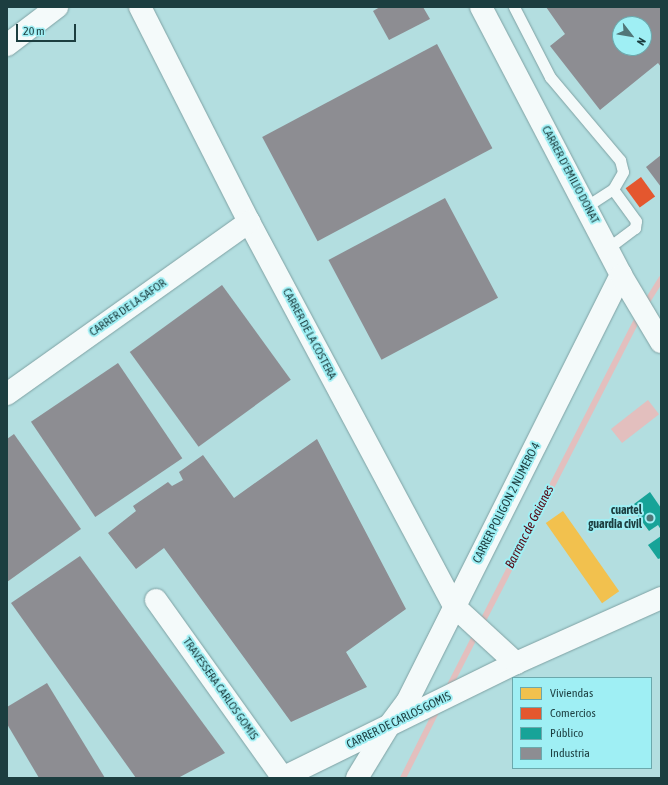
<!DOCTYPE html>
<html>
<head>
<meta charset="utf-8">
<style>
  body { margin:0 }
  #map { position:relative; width:668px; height:785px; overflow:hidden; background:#b3dee0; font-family:"Asap Condensed",sans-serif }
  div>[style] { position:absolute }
  .water>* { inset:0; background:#e3bfbe; transform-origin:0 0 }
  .homes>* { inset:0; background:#f2c14e; transform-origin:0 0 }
  .shops>* { inset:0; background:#e4572e; transform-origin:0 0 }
  .public>* { inset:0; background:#17a398 }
  .industry>* { inset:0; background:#8d8d92; transform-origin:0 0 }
  .stream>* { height:6px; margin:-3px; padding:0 3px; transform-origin:3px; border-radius:3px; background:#e3bfbe }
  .roads { filter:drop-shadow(0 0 1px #7ea1a3) drop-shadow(0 0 1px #7ea1a3) }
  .service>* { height:11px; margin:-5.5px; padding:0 5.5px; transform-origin:5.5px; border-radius:5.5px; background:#f4fafa }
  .minor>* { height:22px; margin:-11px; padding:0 11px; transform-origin:11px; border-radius:11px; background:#f4fafa }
  .tertiary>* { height:22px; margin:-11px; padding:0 11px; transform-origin:11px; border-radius:11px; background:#f4fafa }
  .dots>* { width:11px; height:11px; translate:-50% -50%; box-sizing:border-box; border:2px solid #9feff4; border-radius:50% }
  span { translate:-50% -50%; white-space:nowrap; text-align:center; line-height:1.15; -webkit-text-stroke:4px #9feff4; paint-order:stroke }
  .street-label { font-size:12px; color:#1c3e40 }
  .poi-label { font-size:12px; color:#1c3e40; font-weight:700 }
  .right { translate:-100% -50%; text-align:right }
  .water-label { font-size:13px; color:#54030f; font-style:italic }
  .frame { position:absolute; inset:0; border:8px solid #1c3e40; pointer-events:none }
  .legend { position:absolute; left:512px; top:677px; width:140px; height:92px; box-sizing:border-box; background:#9feff4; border:1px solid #6ba8ac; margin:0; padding:5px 7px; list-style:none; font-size:12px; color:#1c3e40 }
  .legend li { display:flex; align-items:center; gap:8px; height:20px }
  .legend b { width:20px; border:1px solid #6ba8ac }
  .north { position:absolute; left:612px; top:16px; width:40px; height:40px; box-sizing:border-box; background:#9feff4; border:1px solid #6ba8ac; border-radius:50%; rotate:121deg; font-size:11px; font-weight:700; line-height:16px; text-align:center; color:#1c3e40 }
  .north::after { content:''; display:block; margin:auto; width:14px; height:18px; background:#517678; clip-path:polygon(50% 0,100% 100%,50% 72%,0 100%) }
  .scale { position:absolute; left:16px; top:24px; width:60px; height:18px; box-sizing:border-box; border:2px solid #1c3e40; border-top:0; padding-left:5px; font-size:12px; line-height:14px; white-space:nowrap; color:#1c3e40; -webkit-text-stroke:3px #9feff4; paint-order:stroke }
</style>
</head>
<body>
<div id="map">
  <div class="water">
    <i style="left:648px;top:400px;width:18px;height:47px;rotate:52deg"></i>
  </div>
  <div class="homes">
    <i style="left:563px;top:511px;width:98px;height:21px;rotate:55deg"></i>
  </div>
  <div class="shops">
    <i style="left:641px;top:177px;width:24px;height:19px;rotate:54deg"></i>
  </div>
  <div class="public">
    <i style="clip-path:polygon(650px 492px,661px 508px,661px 530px,658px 525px,649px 531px,635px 512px,638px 509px,634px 504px)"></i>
    <i style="clip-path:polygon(661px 536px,661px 558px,658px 559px,648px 545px)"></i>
  </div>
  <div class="industry">
    <i style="clip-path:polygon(380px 7px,423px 7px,430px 19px,389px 40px,373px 11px)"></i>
    <i style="clip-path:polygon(evenodd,546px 7px,661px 7px,661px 67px,658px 63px,600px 110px,550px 46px,565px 34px,546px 7px,620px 24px,644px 24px,644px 48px,620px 48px,620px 24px)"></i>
    <i style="left:437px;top:44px;width:118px;height:198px;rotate:62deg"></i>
    <i style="clip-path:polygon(661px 155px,661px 187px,646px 167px)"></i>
    <i style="left:445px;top:198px;width:113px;height:132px;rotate:62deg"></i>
    <i style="left:222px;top:285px;width:117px;height:114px;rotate:54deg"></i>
    <i style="left:118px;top:363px;width:115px;height:105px;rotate:56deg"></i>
    <i style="clip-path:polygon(14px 434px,81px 529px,7px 582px,7px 439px)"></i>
    <i style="clip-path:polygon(317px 439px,406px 609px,346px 652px,367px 687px,291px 722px,164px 548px,136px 569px,108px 533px,136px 511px,133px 506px,168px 482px,172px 486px,183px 480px,179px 472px,203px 455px,234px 498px)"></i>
    <i style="clip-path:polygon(80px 556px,225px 753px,178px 778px,136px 778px,11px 603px)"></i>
    <i style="clip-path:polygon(47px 683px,105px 778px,39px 778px,7px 724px,7px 707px)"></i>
  </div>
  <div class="stream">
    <i style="left:645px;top:305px;width:31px;rotate:-58deg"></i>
    <i style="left:448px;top:689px;width:420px;rotate:-62.9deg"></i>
    <i style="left:403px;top:778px;width:78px;rotate:-63.4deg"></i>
  </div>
  <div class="roads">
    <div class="service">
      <i style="left:514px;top:7px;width:79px;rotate:62.8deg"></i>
      <i style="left:550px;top:77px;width:109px;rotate:49.9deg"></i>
      <i style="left:620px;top:160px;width:12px;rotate:76deg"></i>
      <i style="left:623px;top:172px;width:20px;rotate:120deg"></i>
      <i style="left:613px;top:189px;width:31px;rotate:147deg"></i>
      <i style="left:608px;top:248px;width:34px;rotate:-37deg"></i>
      <i style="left:635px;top:228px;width:7px;rotate:-82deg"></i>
      <i style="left:636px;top:221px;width:39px;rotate:-126deg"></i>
    </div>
    <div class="minor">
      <i style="left:140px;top:7px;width:241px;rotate:63.1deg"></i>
      <i style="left:249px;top:222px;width:437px;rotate:61.9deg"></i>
      <i style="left:455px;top:607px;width:83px;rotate:42.6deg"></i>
      <i style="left:7px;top:45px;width:63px;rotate:-37.2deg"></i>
      <i style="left:7px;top:394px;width:297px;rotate:-35.4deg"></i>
      <i style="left:156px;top:600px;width:219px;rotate:54.5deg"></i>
      <i style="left:282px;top:778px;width:261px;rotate:-26.2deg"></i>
      <i style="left:516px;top:663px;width:159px;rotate:-24.1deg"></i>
      <i style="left:357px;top:778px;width:60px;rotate:-58.7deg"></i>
      <i style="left:388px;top:727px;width:31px;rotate:-53deg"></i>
      <i style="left:407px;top:702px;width:478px;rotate:-63.4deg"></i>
    </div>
    <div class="tertiary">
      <i style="left:481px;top:7px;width:302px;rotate:62.4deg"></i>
      <i style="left:621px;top:275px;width:78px;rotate:59.2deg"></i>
    </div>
  </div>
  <div class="dots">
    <i style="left:650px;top:518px;background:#517678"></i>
  </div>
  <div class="street-label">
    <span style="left:570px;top:175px;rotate:62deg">CARRER D'EMILIO DONAT</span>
    <span style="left:128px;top:308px;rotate:-35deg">CARRER DE LA SAFOR</span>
    <span style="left:309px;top:334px;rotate:62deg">CARRER DE LA COSTERA</span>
    <span style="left:507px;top:503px;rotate:-63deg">CARRER POLIGON 2 NUMERO 4</span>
    <span style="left:220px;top:689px;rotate:55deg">TRAVESSERA CARLOS GOMIS</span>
    <span style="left:399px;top:721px;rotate:-26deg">CARRER DE CARLOS GOMIS</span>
  </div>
  <div class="poi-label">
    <span class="right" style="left:642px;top:518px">cuartel<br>guardia civil</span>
  </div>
  <div class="water-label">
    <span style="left:530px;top:527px;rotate:-63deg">Barranc de Gaianes</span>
  </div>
  <div class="frame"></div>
  <ul class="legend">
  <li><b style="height:11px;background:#f2c14e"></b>Viviendas</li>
  <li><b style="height:11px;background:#e4572e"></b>Comercios</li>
  <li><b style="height:11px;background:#17a398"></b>Público</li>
  <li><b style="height:11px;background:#8d8d92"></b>Industria</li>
  </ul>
  <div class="north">N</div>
  <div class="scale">20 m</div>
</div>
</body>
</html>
